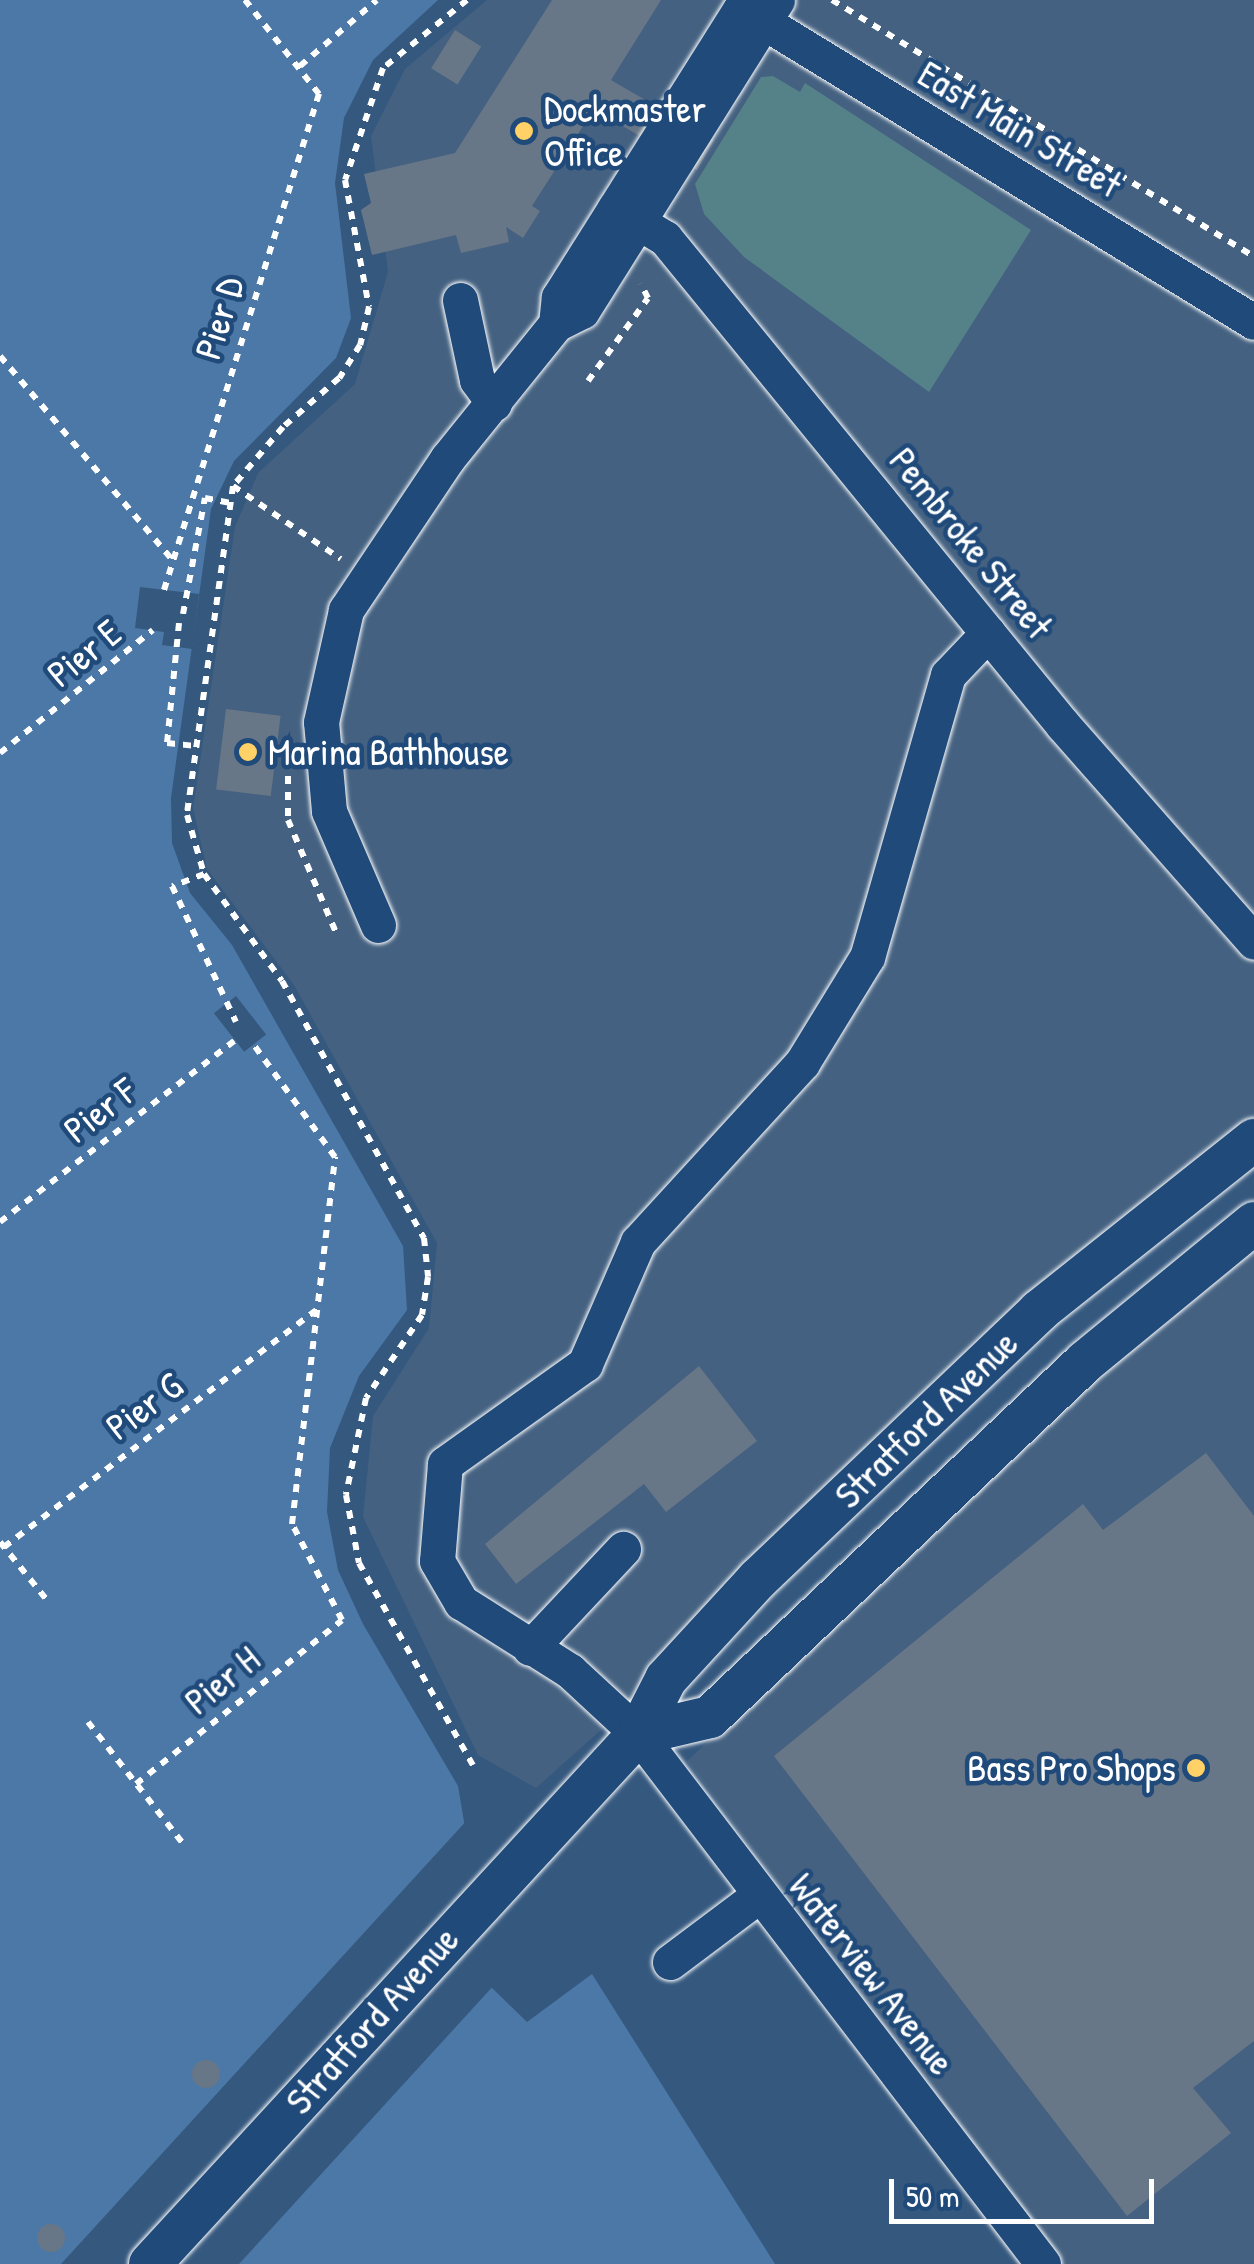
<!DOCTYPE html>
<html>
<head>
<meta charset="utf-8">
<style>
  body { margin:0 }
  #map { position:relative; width:1254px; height:2264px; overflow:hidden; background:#35587e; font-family:"Patrick Hand",sans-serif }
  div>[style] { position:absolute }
  .built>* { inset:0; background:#446181 }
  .green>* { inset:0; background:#558189 }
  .water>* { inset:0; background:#4c78a7 }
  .pier>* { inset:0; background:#35587e; transform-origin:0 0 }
  .building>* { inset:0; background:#677787; transform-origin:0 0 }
  .round { border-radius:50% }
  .path>* { height:6px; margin-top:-3px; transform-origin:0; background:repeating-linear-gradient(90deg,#fff 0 8px,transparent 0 16px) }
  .roads { filter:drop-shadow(0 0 2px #fff) drop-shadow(0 0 2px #fff) }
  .minor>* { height:35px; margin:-17.5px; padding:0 17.5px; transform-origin:17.5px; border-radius:17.5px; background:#1f4a7a }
  .major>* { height:42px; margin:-21px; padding:0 21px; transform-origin:21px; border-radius:21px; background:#1f4a7a }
  .dots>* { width:28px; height:28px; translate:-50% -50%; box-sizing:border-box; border:5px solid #1f4a7a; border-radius:50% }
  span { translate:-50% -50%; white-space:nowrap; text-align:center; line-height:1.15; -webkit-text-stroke:9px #1f4a7a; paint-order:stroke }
  .poi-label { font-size:38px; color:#fff }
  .left { translate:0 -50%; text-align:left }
  .right { translate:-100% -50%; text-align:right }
  .street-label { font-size:38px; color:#fff }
  .scale { position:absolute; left:889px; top:2179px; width:265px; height:45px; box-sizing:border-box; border:5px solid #fff; border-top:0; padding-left:12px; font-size:30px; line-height:35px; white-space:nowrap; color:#fff; -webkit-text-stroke:8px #1f4a7a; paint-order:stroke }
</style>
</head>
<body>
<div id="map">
  <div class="built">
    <i style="clip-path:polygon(487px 0,1254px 0,1254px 1146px,536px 1788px,478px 1755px,363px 1517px,373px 1416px,429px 1328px,437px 1243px,294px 985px,207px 869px,193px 808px,235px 527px,258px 473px,355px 384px,388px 272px,371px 136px,405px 69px)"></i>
    <i style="clip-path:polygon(1254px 1234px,1254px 2264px,1061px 2264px,687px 1761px)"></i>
  </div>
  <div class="green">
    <i style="clip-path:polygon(773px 76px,800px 92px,805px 83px,1031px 230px,929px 392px,744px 257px,704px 214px,695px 184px,761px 77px)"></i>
  </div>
  <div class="water">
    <i style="clip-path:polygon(0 0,438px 0,373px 60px,344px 118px,335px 183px,351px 318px,336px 358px,234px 461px,211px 509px,171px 798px,172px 843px,190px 893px,232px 945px,403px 1246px,407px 1310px,359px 1376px,330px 1448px,327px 1512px,338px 1570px,363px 1624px,458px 1786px,492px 1988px,527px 2022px,592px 1974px,775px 2264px,0 2264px)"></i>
  </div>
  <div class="pier">
    <i style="clip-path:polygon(140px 587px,199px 594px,192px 649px,162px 645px,164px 632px,135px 628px)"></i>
    <i style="left:236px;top:996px;width:49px;height:28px;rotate:52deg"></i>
    <i style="clip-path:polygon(469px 1818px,496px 1983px,239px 2264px,61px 2264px)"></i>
  </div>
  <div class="building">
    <i style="clip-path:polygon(552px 0,661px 0,611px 80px,714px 140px,697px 170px,594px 109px,532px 206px,540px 211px,523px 238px,506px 227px,509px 242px,461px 253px,456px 235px,372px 255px,361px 210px,371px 203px,364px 174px,455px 153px)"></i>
    <i style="left:455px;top:30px;width:31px;height:45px;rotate:32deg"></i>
    <i style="left:226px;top:709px;width:55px;height:81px;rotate:7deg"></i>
    <i style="clip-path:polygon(699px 1366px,757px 1441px,666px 1512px,644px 1484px,516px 1584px,485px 1544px)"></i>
    <i style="clip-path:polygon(1206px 1453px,1254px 1516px,1254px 2041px,1193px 2088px,1231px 2133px,1127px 2216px,774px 1756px,1083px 1504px,1103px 1530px)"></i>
    <i class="round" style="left:192px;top:2060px;width:28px;height:28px"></i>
    <i class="round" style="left:37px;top:2224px;width:28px;height:28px"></i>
  </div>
  <div class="path">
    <i style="left:467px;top:0;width:108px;rotate:141deg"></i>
    <i style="left:383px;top:68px;width:118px;rotate:108.7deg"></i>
    <i style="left:345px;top:180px;width:129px;rotate:79.3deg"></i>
    <i style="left:369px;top:307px;width:39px;rotate:103deg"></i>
    <i style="left:360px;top:345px;width:39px;rotate:122deg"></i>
    <i style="left:339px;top:378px;width:74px;rotate:138.8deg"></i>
    <i style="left:283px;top:427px;width:77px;rotate:130.3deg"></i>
    <i style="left:233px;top:486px;width:332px;rotate:98deg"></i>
    <i style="left:187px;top:815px;width:61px;rotate:73.9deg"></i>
    <i style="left:204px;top:874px;width:132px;rotate:53.9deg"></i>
    <i style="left:282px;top:981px;width:294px;rotate:61.1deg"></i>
    <i style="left:424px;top:1238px;width:39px;rotate:84deg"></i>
    <i style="left:428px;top:1277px;width:38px;rotate:99deg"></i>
    <i style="left:422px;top:1315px;width:100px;rotate:124deg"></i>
    <i style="left:366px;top:1398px;width:99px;rotate:101.7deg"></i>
    <i style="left:346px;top:1495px;width:69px;rotate:79.2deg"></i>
    <i style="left:359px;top:1563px;width:232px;rotate:60.6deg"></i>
    <i style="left:832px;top:0;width:494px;rotate:31.3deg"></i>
    <i style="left:300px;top:66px;width:101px;rotate:-40.6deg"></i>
    <i style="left:0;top:356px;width:265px;rotate:49.8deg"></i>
    <i style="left:588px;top:381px;width:102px;rotate:-54.1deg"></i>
    <i style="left:648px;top:298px;width:16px;rotate:-117deg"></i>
    <i style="left:233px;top:486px;width:130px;rotate:34.1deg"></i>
    <i style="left:164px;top:590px;width:520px;rotate:-72.65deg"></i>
    <i style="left:319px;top:94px;width:120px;rotate:-128.2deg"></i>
    <i style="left:183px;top:614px;width:118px;rotate:-79.3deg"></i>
    <i style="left:205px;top:498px;width:26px;rotate:11deg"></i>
    <i style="left:179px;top:623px;width:121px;rotate:95.7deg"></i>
    <i style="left:167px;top:743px;width:30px;rotate:6deg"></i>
    <i style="left:0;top:753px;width:196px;rotate:-38.8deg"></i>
    <i style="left:288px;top:776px;width:44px;rotate:90deg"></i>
    <i style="left:288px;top:820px;width:125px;rotate:66.9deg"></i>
    <i style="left:204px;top:874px;width:34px;rotate:159deg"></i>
    <i style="left:172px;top:886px;width:150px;rotate:64.8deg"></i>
    <i style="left:0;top:1222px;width:296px;rotate:-37.7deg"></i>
    <i style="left:0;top:1542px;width:75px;rotate:51deg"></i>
    <i style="left:4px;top:1547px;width:394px;rotate:-37.2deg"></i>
    <i style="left:88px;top:1722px;width:156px;rotate:52deg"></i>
    <i style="left:136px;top:1784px;width:263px;rotate:-38.5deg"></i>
    <i style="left:342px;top:1620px;width:108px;rotate:-117.5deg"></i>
    <i style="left:292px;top:1524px;width:370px;rotate:-83.3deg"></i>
    <i style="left:335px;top:1157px;width:138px;rotate:-125.9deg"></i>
  </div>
  <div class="roads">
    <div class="minor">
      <i style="left:741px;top:8px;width:601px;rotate:31.47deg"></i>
      <i style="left:615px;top:208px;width:58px;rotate:31deg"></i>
      <i style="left:665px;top:238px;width:629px;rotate:50.74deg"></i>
      <i style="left:1063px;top:725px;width:289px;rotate:48.6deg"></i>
      <i style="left:460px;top:300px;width:82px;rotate:78deg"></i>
      <i style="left:477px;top:380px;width:29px;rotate:54deg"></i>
      <i style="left:556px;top:324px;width:27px;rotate:-84deg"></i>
      <i style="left:559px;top:297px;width:351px;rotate:-57.8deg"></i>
      <i style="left:988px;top:633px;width:58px;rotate:133.6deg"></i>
      <i style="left:948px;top:675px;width:293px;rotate:106deg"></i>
      <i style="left:867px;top:957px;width:124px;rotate:121.5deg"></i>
      <i style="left:802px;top:1063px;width:243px;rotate:132.5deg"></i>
      <i style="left:638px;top:1242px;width:133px;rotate:113.5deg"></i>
      <i style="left:585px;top:1364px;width:172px;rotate:144.5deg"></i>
      <i style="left:445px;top:1464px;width:97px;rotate:94.7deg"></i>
      <i style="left:437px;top:1561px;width:48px;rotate:59.7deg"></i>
      <i style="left:461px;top:1602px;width:129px;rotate:32.3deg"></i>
      <i style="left:570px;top:1671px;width:93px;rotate:42.8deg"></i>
      <i style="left:638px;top:1734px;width:667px;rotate:52.61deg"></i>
      <i style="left:378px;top:925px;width:124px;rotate:-113.3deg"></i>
      <i style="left:329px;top:811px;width:89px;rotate:-95.1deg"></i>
      <i style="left:321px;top:722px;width:115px;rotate:-77.4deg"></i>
      <i style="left:346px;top:610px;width:182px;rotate:-56.2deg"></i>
      <i style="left:447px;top:459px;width:174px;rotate:-51.1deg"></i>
      <i style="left:556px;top:324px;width:29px;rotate:-27deg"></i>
      <i style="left:582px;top:311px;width:367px;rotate:-57.9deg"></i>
      <i style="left:530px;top:1648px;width:136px;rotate:-46.8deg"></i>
      <i style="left:670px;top:1962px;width:110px;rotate:-36.9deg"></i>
    </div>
    <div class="major">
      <i style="left:638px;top:1734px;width:74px;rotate:-13.3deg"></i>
      <i style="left:710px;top:1717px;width:516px;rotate:-43.43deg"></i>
      <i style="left:1085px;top:1362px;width:219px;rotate:-39.4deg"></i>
      <i style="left:150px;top:2264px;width:720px;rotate:-47.36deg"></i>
      <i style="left:638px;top:1734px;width:62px;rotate:-63deg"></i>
      <i style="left:666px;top:1679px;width:136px;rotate:-47.4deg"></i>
      <i style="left:758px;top:1579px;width:388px;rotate:-43.6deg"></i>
      <i style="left:1039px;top:1311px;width:275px;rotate:-38.5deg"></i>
    </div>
  </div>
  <div class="dots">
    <i style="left:524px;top:131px;background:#ffd166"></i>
    <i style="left:248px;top:752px;background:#ffd166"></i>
    <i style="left:1196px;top:1768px;background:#ffd166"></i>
  </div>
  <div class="poi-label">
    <span class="left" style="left:544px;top:131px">Dockmaster<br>Office</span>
    <span class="left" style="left:268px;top:752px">Marina Bathhouse</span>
    <span class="right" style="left:1176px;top:1768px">Bass Pro Shops</span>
  </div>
  <div class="street-label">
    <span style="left:1020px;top:129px;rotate:31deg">East Main Street</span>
    <span style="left:219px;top:318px;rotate:-72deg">Pier D</span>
    <span style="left:971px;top:543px;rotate:51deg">Pembroke Street</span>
    <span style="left:84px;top:653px;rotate:-39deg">Pier E</span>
    <span style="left:100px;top:1110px;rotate:-38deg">Pier F</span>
    <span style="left:144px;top:1406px;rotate:-37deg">Pier G</span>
    <span style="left:926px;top:1419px;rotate:-44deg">Stratford Avenue</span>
    <span style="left:222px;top:1680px;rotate:-39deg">Pier H</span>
    <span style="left:872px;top:1974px;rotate:52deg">Waterview Avenue</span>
    <span style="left:372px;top:2020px;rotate:-48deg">Stratford Avenue</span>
  </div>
  <div class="scale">50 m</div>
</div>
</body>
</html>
